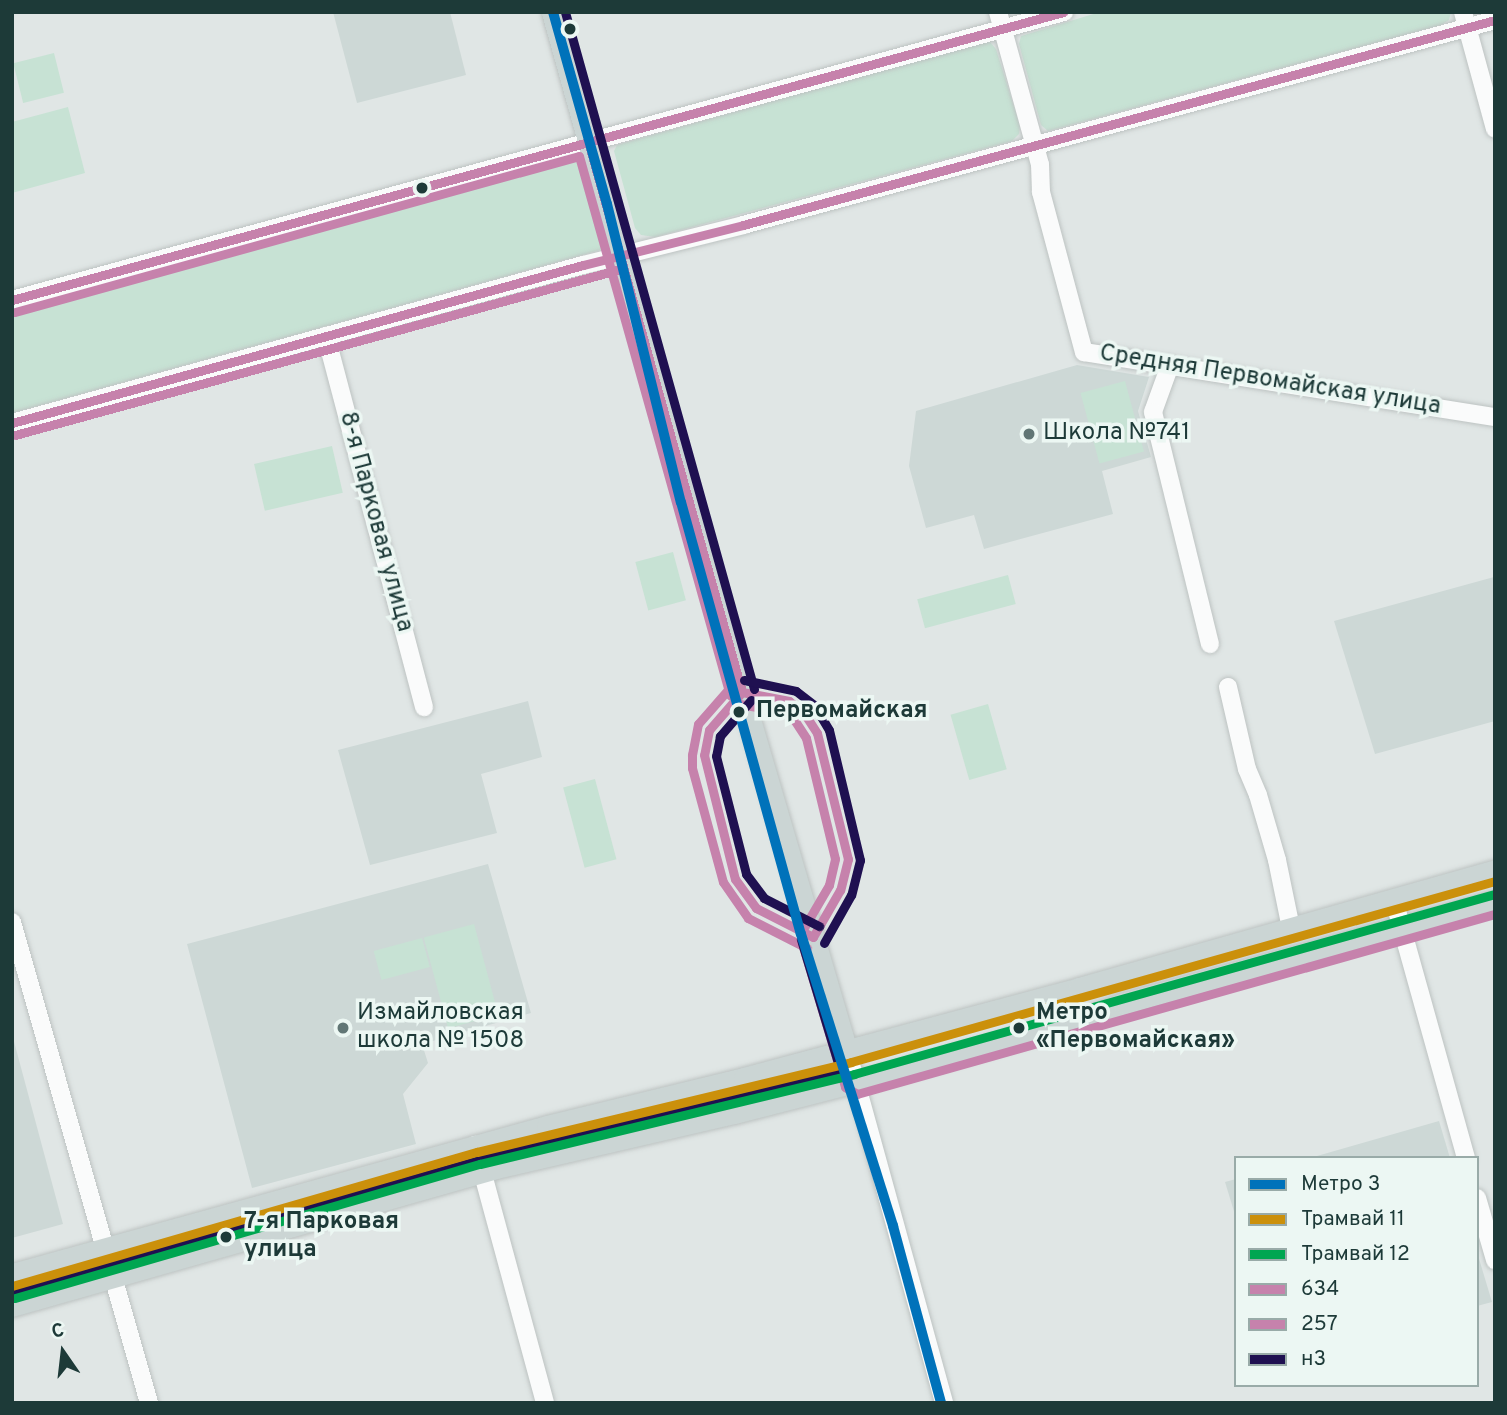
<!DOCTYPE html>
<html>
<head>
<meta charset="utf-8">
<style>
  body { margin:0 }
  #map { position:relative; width:1507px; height:1415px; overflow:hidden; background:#e0e6e5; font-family:Overpass,sans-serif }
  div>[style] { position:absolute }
  .built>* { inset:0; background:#cdd8d6 }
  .green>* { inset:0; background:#c7e2d4; transform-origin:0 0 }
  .roads { filter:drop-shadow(0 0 2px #bdc3c2) drop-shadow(0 0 2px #bdc3c2) }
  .minor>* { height:18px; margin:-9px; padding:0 9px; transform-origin:9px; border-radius:9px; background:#fafbfb }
  .major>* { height:21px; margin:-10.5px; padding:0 10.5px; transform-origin:10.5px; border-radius:10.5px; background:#cbd5d4 }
  .bus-1>* { height:9px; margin:-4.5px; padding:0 4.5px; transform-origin:4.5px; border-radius:4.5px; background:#c682ac }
  .bus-2>* { height:9px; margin:-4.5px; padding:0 4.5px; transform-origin:4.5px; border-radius:4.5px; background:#c682ac }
  .bus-3>* { height:9px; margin:-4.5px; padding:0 4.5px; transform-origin:4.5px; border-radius:4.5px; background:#1f1051 }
  .tram-1>* { height:9px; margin:-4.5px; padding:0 4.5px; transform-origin:4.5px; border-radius:4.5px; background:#cb900b }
  .tram-2>* { height:9px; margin:-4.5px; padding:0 4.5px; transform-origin:4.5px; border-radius:4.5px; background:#00a651 }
  .metro-1>* { height:10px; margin:-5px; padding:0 5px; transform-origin:5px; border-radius:5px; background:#0072ba }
  .dots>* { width:19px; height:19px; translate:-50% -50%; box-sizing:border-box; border:4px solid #ecf7f3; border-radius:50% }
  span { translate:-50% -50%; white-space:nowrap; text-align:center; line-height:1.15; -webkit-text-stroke:7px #ecf7f3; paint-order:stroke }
  .street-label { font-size:24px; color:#1d3a38 }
  .poi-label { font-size:24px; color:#1d3a38 }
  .left { translate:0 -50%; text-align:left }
  .stop-label { font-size:24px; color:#1d3a38; font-weight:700 }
  .frame { position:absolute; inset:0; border:14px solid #1d3a38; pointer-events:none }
  .legend { position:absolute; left:1234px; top:1156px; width:245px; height:231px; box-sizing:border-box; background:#ecf7f3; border:2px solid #99aba8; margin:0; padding:9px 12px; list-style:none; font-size:21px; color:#1d3a38 }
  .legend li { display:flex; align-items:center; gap:14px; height:35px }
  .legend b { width:35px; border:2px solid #99aba8 }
  .north { position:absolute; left:28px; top:1317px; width:70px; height:70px; -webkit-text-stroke:5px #ecf7f3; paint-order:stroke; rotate:346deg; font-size:19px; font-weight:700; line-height:28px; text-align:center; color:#1d3a38 }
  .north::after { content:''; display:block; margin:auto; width:24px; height:32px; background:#1d3a38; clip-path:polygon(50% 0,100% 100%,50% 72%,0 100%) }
</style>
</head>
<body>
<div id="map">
  <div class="built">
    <i style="clip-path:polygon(333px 12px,450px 12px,466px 75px,357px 103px)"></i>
    <i style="clip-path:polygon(1077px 365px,1149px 377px,1138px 411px,1151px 457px,1102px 471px,1113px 514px,984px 549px,974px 515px,926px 528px,909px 466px,916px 411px)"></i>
    <i style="clip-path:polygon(1494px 577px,1495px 721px,1375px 754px,1334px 621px)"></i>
    <i style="clip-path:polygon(528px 701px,542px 757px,481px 774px,497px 833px,370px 865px,338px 750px)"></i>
    <i style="clip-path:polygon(488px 864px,531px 1013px,422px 1044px,428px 1063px,403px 1094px,416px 1144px,252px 1188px,187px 944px)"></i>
    <i style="clip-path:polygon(12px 1034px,63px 1224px,12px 1238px)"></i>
    <i style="clip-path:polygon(1439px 1121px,1450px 1158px,1310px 1158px)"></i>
    <i style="clip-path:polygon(1236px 1179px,1236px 1218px,1225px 1182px)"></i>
    <i style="clip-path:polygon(1477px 1252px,1492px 1302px,1477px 1306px)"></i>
  </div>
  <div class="green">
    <i style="clip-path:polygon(1100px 12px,1451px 12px,1449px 20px,1441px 25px,1048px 131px,1041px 125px,1019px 44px,1021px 36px)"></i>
    <i style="clip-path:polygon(982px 42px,990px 42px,996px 49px,1020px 126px,1019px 134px,1012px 141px,655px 237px,641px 235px,635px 228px,614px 151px,617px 145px)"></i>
    <i style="left:54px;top:53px;width:41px;height:42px;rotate:76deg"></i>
    <i style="clip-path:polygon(68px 107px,85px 173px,12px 193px,12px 122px)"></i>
    <i style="clip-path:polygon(579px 154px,584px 161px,605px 238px,600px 250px,12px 413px,12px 306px)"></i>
    <i style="left:1125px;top:381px;width:73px;height:46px;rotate:75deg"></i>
    <i style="left:332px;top:446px;width:48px;height:80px;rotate:77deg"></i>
    <i style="left:673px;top:552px;width:50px;height:39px;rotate:75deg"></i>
    <i style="left:1008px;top:575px;width:30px;height:94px;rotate:75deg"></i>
    <i style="left:988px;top:704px;width:68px;height:39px;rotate:74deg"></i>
    <i style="left:595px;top:779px;width:83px;height:33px;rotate:75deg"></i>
    <i style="left:474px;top:924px;width:94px;height:52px;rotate:75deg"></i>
    <i style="left:422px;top:938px;width:30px;height:50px;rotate:75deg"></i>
  </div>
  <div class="roads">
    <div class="minor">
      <i style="left:998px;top:12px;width:158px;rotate:74.6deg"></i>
      <i style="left:1040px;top:164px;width:28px;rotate:88deg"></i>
      <i style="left:1041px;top:192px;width:166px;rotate:75deg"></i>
      <i style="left:1084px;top:352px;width:416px;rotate:9deg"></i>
      <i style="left:1463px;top:12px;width:121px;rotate:74.7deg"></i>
      <i style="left:12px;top:300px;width:1091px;rotate:-15.31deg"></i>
      <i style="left:326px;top:336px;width:384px;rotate:75.2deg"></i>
      <i style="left:1170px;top:365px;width:50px;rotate:109.9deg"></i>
      <i style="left:1153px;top:412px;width:239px;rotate:76.2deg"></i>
      <i style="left:12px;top:423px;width:592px;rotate:-15.47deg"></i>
      <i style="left:583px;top:265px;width:165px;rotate:-14deg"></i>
      <i style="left:743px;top:225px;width:779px;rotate:-15.25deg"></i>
      <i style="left:1228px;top:687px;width:84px;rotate:77deg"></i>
      <i style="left:1247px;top:769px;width:28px;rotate:67deg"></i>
      <i style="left:1258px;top:795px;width:68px;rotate:73.7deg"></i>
      <i style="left:1277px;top:860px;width:69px;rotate:78.4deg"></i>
      <i style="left:1394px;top:900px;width:268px;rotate:74.4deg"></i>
      <i style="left:12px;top:922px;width:500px;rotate:74.1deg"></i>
      <i style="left:847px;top:1050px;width:366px;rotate:74.6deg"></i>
      <i style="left:475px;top:1145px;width:267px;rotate:74.8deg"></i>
      <i style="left:1477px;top:1198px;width:65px;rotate:73.8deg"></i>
    </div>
    <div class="major">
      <i style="left:552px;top:12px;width:706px;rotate:74.39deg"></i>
      <i style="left:742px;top:692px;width:373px;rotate:73.7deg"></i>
      <i style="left:12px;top:1274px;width:555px;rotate:-15.46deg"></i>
      <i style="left:547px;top:1126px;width:203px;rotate:-13.7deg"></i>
      <i style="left:744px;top:1078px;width:347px;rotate:-15deg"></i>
      <i style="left:1079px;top:988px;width:432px;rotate:-15.8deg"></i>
      <i style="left:12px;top:1306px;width:503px;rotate:-15.91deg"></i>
      <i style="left:496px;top:1168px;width:244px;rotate:-13deg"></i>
      <i style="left:734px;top:1113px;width:168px;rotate:-14.4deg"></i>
      <i style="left:897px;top:1071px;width:186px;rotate:-15.6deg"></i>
      <i style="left:1076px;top:1021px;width:51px;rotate:-20.6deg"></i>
      <i style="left:1124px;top:1003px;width:385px;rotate:-15.4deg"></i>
    </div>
  </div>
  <div class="bus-1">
    <i style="left:588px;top:141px;width:572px;rotate:74.38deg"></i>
    <i style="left:12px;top:300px;width:1090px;rotate:-15.32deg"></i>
    <i style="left:12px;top:423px;width:592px;rotate:-15.47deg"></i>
    <i style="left:583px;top:265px;width:165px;rotate:-14deg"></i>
    <i style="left:743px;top:225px;width:779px;rotate:-15.25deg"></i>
    <i style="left:742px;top:692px;width:48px;rotate:10.8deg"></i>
    <i style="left:789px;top:701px;width:19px;rotate:39deg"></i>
    <i style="left:804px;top:713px;width:24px;rotate:57deg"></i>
    <i style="left:817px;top:733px;width:130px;rotate:76.2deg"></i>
    <i style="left:848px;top:859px;width:32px;rotate:104deg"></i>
    <i style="left:840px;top:890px;width:54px;rotate:119.9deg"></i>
    <i style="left:742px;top:692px;width:50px;rotate:131deg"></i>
    <i style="left:709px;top:730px;width:25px;rotate:101deg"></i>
    <i style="left:704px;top:755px;width:128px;rotate:76deg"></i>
    <i style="left:735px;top:879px;width:36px;rotate:54deg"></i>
    <i style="left:756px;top:908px;width:64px;rotate:27deg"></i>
  </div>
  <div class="bus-2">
    <i style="left:15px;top:312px;width:585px;rotate:-15.46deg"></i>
    <i style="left:579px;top:156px;width:560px;rotate:74.35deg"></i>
    <i style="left:15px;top:435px;width:631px;rotate:-15.33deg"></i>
    <i style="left:733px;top:684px;width:53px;rotate:131.2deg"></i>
    <i style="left:698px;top:724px;width:32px;rotate:101deg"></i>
    <i style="left:692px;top:755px;width:13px;rotate:90deg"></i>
    <i style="left:692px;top:768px;width:118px;rotate:74.8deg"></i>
    <i style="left:723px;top:882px;width:44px;rotate:55.2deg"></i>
    <i style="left:748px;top:918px;width:66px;rotate:27deg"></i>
    <i style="left:740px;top:704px;width:45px;rotate:10.3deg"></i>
    <i style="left:784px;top:712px;width:14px;rotate:39deg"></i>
    <i style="left:795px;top:721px;width:20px;rotate:57deg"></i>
    <i style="left:806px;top:738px;width:124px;rotate:76.5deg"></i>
    <i style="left:835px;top:859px;width:27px;rotate:103deg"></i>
    <i style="left:829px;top:885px;width:53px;rotate:120.4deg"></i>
    <i style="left:801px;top:940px;width:153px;rotate:73.3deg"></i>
    <i style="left:845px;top:1087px;width:14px;rotate:30deg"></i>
    <i style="left:857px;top:1094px;width:663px;rotate:-15.76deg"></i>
  </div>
  <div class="bus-3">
    <i style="left:565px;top:12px;width:703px;rotate:74.4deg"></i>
    <i style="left:744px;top:680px;width:53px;rotate:11.9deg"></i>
    <i style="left:796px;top:691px;width:23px;rotate:38deg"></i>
    <i style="left:814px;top:705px;width:29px;rotate:59deg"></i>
    <i style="left:829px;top:730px;width:134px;rotate:76.6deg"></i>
    <i style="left:860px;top:860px;width:36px;rotate:104deg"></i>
    <i style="left:851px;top:895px;width:55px;rotate:119.4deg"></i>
    <i style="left:751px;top:700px;width:48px;rotate:130.7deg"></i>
    <i style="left:720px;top:736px;width:20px;rotate:101deg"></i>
    <i style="left:716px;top:756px;width:122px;rotate:75.7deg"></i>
    <i style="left:746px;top:874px;width:30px;rotate:53deg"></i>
    <i style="left:764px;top:898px;width:62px;rotate:27deg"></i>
    <i style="left:12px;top:1293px;width:500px;rotate:-15.9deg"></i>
    <i style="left:493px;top:1156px;width:358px;rotate:-13.4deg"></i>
    <i style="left:841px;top:1073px;width:139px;rotate:-106.7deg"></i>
  </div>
  <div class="tram-1">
    <i style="left:12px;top:1286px;width:484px;rotate:-16.1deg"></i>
    <i style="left:477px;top:1152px;width:385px;rotate:-13.5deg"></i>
    <i style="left:851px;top:1062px;width:669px;rotate:-15.7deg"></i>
  </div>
  <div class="tram-2">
    <i style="left:15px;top:1298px;width:484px;rotate:-16.1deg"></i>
    <i style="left:480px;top:1164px;width:385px;rotate:-13.5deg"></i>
    <i style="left:854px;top:1074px;width:666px;rotate:-15.69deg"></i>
  </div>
  <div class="metro-1">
    <i style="left:553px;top:12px;width:199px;rotate:74.3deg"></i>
    <i style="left:607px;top:204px;width:307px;rotate:76.1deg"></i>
    <i style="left:681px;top:502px;width:448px;rotate:74.5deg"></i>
    <i style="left:801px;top:934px;width:306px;rotate:72.5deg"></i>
    <i style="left:893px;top:1226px;width:183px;rotate:74.8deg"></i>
  </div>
  <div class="dots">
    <i style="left:570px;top:29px;background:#1d3a38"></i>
    <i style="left:422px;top:188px;background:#1d3a38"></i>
    <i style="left:1029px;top:434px;background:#617675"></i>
    <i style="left:739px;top:712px;background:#1d3a38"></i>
    <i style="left:343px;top:1028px;background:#617675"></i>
    <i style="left:1019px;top:1028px;background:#1d3a38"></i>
    <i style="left:226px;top:1237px;background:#1d3a38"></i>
  </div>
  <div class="street-label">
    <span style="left:1270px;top:381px;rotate:9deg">Средняя Первомайская улица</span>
    <span style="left:375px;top:522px;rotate:75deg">8-я Парковая улица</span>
  </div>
  <div class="poi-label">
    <span class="left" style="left:1043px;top:434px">Школа №741</span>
    <span class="left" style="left:357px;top:1028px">Измайловская<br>школа № 1508</span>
  </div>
  <div class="stop-label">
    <span class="left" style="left:756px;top:712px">Первомайская</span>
    <span class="left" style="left:1036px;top:1028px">Метро<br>«Первомайская»</span>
    <span class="left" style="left:244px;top:1237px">7-я Парковая<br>улица</span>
  </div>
  <div class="frame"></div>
  <ul class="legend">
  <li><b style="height:9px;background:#0072ba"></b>Метро 3</li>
  <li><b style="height:9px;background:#cb900b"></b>Трамвай 11</li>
  <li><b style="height:9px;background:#00a651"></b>Трамвай 12</li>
  <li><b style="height:9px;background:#c682ac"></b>634</li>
  <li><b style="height:9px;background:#c682ac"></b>257</li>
  <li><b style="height:9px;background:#1f1051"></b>н3</li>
  </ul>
  <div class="north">С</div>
</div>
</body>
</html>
